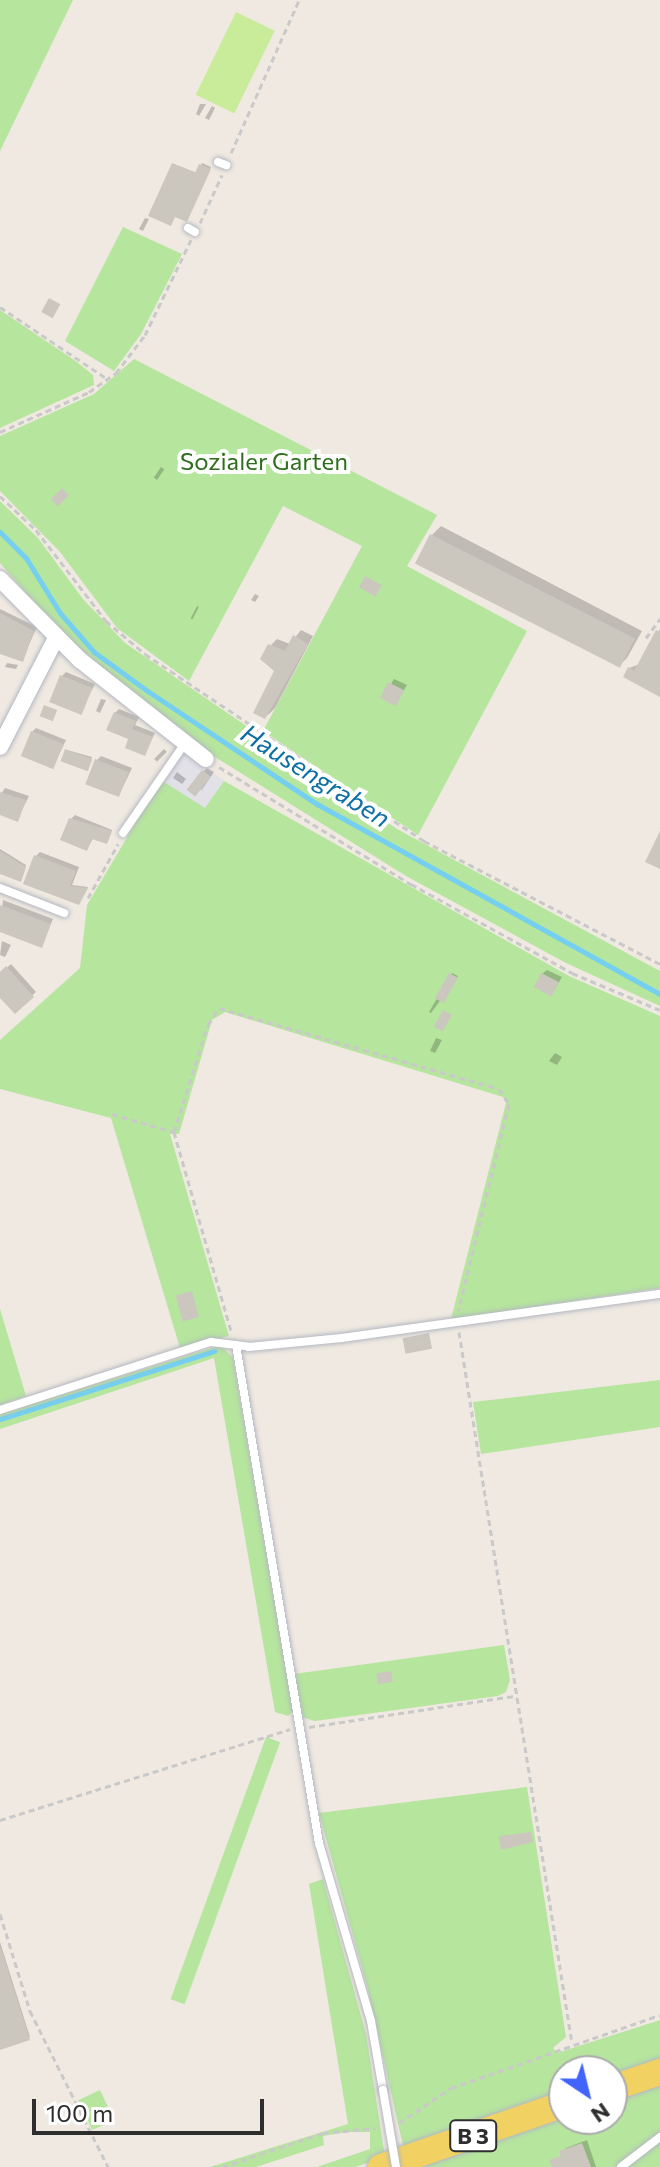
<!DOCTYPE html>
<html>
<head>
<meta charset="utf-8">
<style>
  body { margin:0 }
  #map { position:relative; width:660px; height:2167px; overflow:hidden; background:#efe9e1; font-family:Commissioner,sans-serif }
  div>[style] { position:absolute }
  .industrial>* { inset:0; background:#e3e1e8; transform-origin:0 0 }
  .green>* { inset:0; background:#b6e59e; transform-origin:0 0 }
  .pitch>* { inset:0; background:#c9ec9a; transform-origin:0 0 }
  .shadow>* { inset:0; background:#0003; transform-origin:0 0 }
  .stream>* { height:5px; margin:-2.5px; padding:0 2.5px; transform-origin:2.5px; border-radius:2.5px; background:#75cff0 }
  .building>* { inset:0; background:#cbc7bf; transform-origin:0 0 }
  .path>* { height:3px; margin-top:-1.5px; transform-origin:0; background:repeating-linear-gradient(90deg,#c9c9c9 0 6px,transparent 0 10px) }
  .roads { filter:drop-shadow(0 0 2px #b4b7c1) drop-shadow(0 0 2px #b4b7c1) }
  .lane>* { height:8px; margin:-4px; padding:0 4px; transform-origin:4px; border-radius:4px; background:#fff }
  .street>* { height:16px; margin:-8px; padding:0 8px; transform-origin:8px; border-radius:8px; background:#fff }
  .primary>* { height:26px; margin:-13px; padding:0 13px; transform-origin:13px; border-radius:13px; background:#f2d163 }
  .bridges { filter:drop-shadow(0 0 2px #b4b7c1) drop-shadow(0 0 2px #b4b7c1) }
  .lane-bridge>* { height:8px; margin:-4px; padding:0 4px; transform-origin:4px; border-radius:4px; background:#fff }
  span { translate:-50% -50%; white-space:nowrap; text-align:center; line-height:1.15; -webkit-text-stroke:8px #fff; paint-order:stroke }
  .shield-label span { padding:2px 6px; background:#fff; border:2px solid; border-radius:6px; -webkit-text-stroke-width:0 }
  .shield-label { font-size:22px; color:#2e2e2e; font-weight:700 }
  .park-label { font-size:24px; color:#2c6e1b }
  .water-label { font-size:26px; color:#0d6fa3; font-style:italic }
  .north { position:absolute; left:548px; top:2055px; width:80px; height:80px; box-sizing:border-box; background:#fff; border:2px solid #ababab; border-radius:50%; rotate:145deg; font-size:22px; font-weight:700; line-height:32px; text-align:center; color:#2e2e2e }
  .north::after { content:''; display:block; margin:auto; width:28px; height:36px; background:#4264fb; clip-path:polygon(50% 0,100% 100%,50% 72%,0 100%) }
  .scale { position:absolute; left:32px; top:2099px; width:232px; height:36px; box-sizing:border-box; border:4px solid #2e2e2e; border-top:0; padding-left:10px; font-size:24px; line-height:28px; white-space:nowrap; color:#2e2e2e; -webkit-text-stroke:6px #fff; paint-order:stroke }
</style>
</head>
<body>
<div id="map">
  <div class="industrial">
    <i style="left:183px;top:753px;width:50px;height:35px;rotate:34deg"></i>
  </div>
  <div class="green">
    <i style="clip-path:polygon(0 0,73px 0,0 151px)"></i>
    <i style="clip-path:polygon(123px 227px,182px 254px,141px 334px,114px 371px,65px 341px)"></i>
    <i style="clip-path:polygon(0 310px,77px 362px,93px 375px,94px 385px,0 428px)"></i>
    <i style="clip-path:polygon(134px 359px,437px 515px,407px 566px,527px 631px,418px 835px,263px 731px,362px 546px,283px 506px,189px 681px,117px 628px,60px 552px,0 491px,0 436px,94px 394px)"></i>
    <i style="clip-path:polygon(0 501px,38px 538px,83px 599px,125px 643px,397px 829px,660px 971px,660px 1006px,566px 963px,406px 876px,183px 737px,57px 628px,0 563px)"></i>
    <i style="clip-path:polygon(161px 780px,205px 808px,224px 781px,569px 976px,660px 1016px,660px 1288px,451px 1319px,506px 1103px,503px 1097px,225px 1012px,212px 1020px,179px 1134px,170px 1134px,229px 1336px,180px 1348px,111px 1118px,0 1089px,0 1040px,80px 968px,87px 905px)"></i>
    <i style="clip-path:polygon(0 1309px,26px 1396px,0 1405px)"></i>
    <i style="clip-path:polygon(221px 1345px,233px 1358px,293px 1711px,288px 1716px,275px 1712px,214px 1358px,0 1429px,0 1414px)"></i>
    <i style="clip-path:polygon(660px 1380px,660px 1427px,481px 1454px,473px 1402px)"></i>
    <i style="clip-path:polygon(504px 1645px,510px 1680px,506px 1692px,498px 1696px,315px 1721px,301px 1717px,294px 1674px)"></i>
    <i style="left:266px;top:1737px;width:15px;height:279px;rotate:20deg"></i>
    <i style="clip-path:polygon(527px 1787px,566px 2037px,553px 2048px,557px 2053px,660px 2020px,660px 2063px,612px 2078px,612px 2071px,564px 2071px,564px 2094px,404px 2150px,367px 1986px,319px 1813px)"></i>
    <i style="clip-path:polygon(323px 1879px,366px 2034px,385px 2157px,355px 2167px,317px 2167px,370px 2149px,370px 2132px,347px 2132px,323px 2136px,324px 2145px,256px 2167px,210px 2167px,348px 2124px,309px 1884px)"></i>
    <i style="clip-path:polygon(660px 2082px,660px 2167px,411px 2167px,564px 2114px,564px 2119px,612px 2119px,612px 2098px)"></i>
    <i style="left:100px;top:2090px;width:33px;height:24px;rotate:65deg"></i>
  </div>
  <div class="pitch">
    <i style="left:236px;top:12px;width:43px;height:92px;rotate:26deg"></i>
  </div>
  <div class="shadow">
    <i style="clip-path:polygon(200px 104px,206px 104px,199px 116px,196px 114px)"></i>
    <i style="clip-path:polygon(212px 106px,215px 108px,209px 120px,205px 118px)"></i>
    <i style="clip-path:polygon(202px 163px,211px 167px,188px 218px,175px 215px,174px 164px,197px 173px)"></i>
    <i style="clip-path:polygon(145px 218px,149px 219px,143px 231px,139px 229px)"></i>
    <i style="left:161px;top:467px;width:4px;height:13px;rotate:34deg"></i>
    <i style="clip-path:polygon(441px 526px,642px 631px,627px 658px,618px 667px,432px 535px)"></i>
    <i style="clip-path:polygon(255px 594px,259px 596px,255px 602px,251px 600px)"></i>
    <i style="left:197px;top:606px;width:2px;height:14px;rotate:27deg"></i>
    <i style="clip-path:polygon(0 609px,37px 627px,22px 660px,0 650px)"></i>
    <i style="clip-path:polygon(660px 629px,660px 694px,629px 668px,640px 664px)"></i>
    <i style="clip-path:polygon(301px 630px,313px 636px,275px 708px,268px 715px,255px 711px,277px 671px,270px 646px,277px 639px,290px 644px)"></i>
    <i style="clip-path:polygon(7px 663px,18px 665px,16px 669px,5px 667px)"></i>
    <i style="clip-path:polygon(66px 672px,95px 684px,80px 713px,62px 676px)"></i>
    <i style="clip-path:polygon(394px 679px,407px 685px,396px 703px,383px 697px)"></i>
    <i style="clip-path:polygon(101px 699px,106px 700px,100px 713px,96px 711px)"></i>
    <i style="clip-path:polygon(119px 709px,139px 717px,135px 725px,155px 733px,144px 754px,115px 713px)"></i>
    <i style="clip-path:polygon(36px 728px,66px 740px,53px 767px,32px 732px)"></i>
    <i style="left:164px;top:749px;width:4px;height:14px;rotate:45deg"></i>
    <i style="clip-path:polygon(67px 750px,92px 757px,88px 767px)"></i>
    <i style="clip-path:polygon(101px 756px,132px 768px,119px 795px,97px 760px)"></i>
    <i style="clip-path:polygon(207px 768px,214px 772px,201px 791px,203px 772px)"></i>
    <i style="clip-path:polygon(177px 772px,186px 779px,182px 784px,173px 778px)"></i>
    <i style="clip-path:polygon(5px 788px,29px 796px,17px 820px,0 796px)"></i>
    <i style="clip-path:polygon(75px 815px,112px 830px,108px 841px,94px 837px,87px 849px,71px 819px)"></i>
    <i style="clip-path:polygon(0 838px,0 849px,26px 865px,22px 878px,0 869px)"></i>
    <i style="clip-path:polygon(40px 852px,79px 867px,72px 885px,88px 887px,80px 901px,36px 856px)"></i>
    <i style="clip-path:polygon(3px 900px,53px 919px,41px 946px,0 930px)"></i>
    <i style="clip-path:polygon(2px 941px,11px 945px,5px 957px,0 955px)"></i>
    <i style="clip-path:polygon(11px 964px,36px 992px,15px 1011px,0 995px,0 974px)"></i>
    <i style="clip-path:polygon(547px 970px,562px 977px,552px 994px,542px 974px)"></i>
    <i style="clip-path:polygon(452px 973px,458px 976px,431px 1013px,429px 1012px)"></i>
    <i style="clip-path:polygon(436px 1038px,442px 1040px,435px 1053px,430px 1051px)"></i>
    <i style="clip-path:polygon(555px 1053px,562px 1057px,557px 1065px,549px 1061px)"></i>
    <i style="clip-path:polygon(0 1942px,30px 2037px,0 2048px)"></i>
    <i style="clip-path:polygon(587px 2140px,596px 2167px,554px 2167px,566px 2148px)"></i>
  </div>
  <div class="stream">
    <i style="left:0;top:532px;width:37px;rotate:45deg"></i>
    <i style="left:26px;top:558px;width:65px;rotate:58.3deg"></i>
    <i style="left:60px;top:613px;width:52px;rotate:48.9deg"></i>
    <i style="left:94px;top:652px;width:64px;rotate:36.2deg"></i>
    <i style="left:146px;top:690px;width:206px;rotate:33.7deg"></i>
    <i style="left:317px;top:804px;width:392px;rotate:29deg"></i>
    <i style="left:0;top:1419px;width:225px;rotate:-17.6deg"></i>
  </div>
  <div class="building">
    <i style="clip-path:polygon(172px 163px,195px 173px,199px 164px,211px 169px,187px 222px,175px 217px,171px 226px,148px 216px)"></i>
    <i style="left:49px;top:298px;width:13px;height:16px;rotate:29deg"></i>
    <i style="left:62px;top:488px;width:10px;height:16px;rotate:45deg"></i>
    <i style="left:430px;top:534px;width:230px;height:33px;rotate:27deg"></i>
    <i style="left:365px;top:576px;width:19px;height:13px;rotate:28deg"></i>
    <i style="clip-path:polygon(0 613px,34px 631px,23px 662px,0 654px)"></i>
    <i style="clip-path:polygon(656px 630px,660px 632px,660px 697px,623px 677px,628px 667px,634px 671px)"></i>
    <i style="clip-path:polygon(293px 635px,308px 644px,265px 719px,253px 713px,274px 671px,260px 659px,268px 644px,285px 651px)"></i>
    <i style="left:60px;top:675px;width:35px;height:29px;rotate:22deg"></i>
    <i style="left:388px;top:682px;width:18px;height:18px;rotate:27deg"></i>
    <i style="left:44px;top:705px;width:14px;height:12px;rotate:21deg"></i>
    <i style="clip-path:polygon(114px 712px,136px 721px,132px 729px,153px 737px,145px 756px,125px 748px,128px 739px,106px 730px)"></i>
    <i style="left:31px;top:731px;width:35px;height:27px;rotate:22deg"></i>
    <i style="left:65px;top:749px;width:29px;height:13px;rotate:20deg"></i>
    <i style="left:95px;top:759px;width:36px;height:27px;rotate:21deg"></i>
    <i style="left:202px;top:770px;width:11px;height:25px;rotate:38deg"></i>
    <i style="clip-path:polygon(0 792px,26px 800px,18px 822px,0 815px)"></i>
    <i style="clip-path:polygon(69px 818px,112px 831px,107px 844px,92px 839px,87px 851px,60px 840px)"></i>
    <i style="clip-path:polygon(660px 831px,660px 869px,645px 862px)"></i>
    <i style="clip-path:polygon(0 851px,26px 867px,21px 882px,0 874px)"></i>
    <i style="clip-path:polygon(34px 855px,76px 871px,70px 886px,88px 888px,79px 905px,23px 884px)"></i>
    <i style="clip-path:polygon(0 905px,51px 924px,42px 948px,0 932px)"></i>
    <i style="clip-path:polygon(6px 966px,34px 997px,15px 1014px,0 998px,0 972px)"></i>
    <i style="left:449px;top:973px;width:10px;height:29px;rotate:29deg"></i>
    <i style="left:541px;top:973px;width:20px;height:16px;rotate:27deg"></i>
    <i style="left:443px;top:1010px;width:10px;height:19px;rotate:29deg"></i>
    <i style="left:192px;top:1291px;width:27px;height:17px;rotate:75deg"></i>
    <i style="left:429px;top:1333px;width:16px;height:27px;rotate:79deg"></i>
    <i style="left:391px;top:1671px;width:11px;height:15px;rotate:80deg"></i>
    <i style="clip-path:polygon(531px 1832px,533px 1842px,501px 1850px,499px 1836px)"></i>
    <i style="clip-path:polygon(1px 1948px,30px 2040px,0 2050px,0 1949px)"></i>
    <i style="clip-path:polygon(582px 2143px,591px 2167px,552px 2167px,549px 2160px,561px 2156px,559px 2151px)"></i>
  </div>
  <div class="path">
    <i style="left:231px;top:153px;width:167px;rotate:-66deg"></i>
    <i style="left:200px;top:223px;width:53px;rotate:-65.4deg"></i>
    <i style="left:0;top:307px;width:131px;rotate:33.8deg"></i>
    <i style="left:0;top:432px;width:98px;rotate:-24.2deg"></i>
    <i style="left:89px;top:392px;width:33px;rotate:-35deg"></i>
    <i style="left:116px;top:373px;width:48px;rotate:-52.7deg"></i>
    <i style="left:145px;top:335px;width:106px;rotate:-64.2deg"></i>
    <i style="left:0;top:496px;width:50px;rotate:43.4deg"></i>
    <i style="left:36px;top:530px;width:115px;rotate:52.4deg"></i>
    <i style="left:106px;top:621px;width:51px;rotate:40.2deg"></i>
    <i style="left:145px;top:654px;width:336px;rotate:33.8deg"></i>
    <i style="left:424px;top:841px;width:266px;rotate:27.5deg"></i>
    <i style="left:646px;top:638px;width:24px;rotate:-54deg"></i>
    <i style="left:219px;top:767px;width:225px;rotate:31.4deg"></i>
    <i style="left:411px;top:884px;width:184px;rotate:28.9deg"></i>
    <i style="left:572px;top:973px;width:95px;rotate:22.8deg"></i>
    <i style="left:88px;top:898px;width:62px;rotate:-60.9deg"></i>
    <i style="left:112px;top:1114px;width:65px;rotate:16.2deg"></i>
    <i style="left:174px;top:1132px;width:210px;rotate:74deg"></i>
    <i style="left:174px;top:1132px;width:112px;rotate:-72.4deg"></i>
    <i style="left:208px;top:1025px;width:20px;rotate:-57deg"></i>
    <i style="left:219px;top:1008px;width:291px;rotate:16.1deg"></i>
    <i style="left:499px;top:1089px;width:18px;rotate:56deg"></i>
    <i style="left:509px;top:1104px;width:213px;rotate:103.8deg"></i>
    <i style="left:459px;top:1332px;width:720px;rotate:80.97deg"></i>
    <i style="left:309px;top:1727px;width:208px;rotate:-8.6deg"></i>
    <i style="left:0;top:1820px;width:304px;rotate:-17.4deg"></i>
    <i style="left:0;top:1914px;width:102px;rotate:72.8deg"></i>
    <i style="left:30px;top:2011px;width:174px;rotate:63.4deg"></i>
    <i style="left:399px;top:2123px;width:63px;rotate:-33.9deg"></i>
    <i style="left:451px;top:2088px;width:221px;rotate:-19.3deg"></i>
    <i style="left:222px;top:2167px;width:107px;rotate:-18.6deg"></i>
    <i style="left:323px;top:2133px;width:53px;rotate:-5.4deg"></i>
  </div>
  <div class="roads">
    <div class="lane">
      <i style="left:218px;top:162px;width:9px;rotate:21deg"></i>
      <i style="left:188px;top:228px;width:8px;rotate:30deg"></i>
      <i style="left:123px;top:833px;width:109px;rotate:-55.4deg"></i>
      <i style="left:0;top:888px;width:69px;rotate:21.3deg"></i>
      <i style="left:236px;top:1345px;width:505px;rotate:80.54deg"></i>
      <i style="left:319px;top:1843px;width:185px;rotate:73.7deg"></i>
      <i style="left:371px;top:2021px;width:70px;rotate:80.1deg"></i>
      <i style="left:0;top:1410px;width:222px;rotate:-17.9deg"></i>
      <i style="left:211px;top:1342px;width:38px;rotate:7deg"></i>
      <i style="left:249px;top:1347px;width:93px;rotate:-5.5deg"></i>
      <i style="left:342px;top:1338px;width:321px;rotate:-7.9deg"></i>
      <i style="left:621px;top:2167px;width:49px;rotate:-37.6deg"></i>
    </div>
    <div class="street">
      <i style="left:0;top:579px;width:114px;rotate:45.4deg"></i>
      <i style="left:80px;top:660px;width:160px;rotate:38.2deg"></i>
      <i style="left:0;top:747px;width:123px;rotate:-62.8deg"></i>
    </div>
    <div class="primary">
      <i style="left:612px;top:2088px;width:51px;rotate:-18.4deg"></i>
      <i style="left:381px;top:2167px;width:194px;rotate:-19deg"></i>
    </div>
  </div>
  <div class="bridges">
    <div class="lane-bridge">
      <i style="left:383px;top:2090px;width:78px;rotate:80.4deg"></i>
    </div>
  </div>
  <div class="shield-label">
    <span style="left:473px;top:2136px">B 3</span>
  </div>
  <div class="park-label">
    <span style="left:264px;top:461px">Sozialer Garten</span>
  </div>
  <div class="water-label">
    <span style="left:316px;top:775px;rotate:32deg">Hausengraben</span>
  </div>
  <div class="north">N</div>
  <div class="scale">100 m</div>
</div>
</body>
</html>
